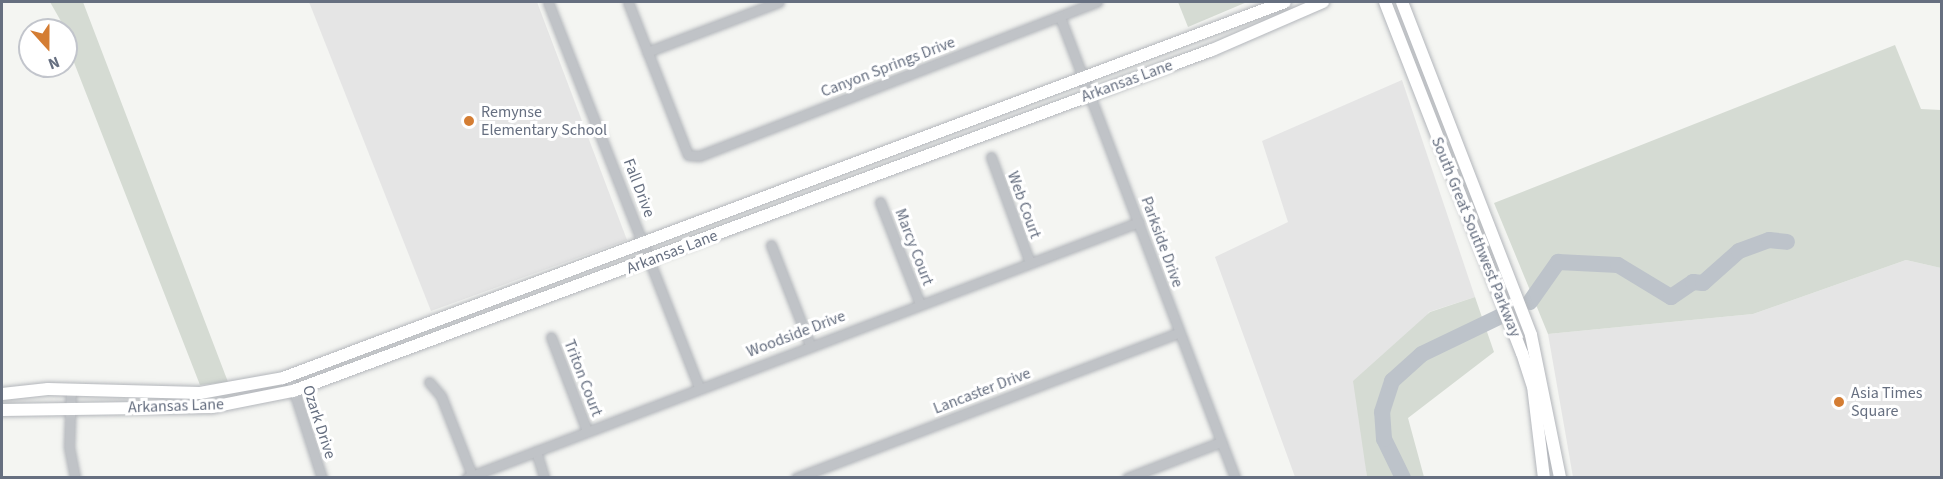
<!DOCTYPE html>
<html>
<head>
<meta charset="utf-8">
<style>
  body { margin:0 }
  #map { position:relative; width:1943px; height:479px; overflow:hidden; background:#f4f5f2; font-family:"Source Sans 3",sans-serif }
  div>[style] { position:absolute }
  .built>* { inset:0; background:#e5e5e5 }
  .green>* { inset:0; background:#d5dbd3 }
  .river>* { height:16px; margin:-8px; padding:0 8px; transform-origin:8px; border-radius:8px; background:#bdc3ca }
  .roads { filter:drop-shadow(0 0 2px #b3b6bb) drop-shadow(0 0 2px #b3b6bb) }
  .minor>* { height:9px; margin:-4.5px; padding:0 4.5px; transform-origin:4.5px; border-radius:4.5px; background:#c0c3c7 }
  .secondary>* { height:12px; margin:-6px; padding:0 6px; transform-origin:6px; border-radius:6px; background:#fff }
  .dots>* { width:16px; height:16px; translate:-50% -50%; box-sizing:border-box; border:3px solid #fff; border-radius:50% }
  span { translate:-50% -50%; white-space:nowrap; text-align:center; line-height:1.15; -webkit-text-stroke:6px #fff; paint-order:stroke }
  .street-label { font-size:16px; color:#666f80 }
  .poi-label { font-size:16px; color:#666f80 }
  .left { translate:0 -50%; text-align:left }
  .frame { position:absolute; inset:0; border:3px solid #666f80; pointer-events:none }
  .north { position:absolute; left:18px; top:18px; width:60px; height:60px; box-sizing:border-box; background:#fff; border:2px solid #c2c5cc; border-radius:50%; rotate:159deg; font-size:16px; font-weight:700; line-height:24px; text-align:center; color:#666f80 }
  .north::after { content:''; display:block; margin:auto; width:21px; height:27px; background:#d47d33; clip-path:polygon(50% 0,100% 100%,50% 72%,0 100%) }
</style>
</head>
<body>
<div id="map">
  <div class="built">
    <i style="clip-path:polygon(309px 2px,537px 2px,627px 240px,431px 311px)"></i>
    <i style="clip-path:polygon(1402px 80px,1475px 297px,1429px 312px,1363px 438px,1367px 477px,1295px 477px,1215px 257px,1288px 222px,1262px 141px)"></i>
    <i style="clip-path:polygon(1906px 260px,1941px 268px,1941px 477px,1573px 477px,1548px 334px,1753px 314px)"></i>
  </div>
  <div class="green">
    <i style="clip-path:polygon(50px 2px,83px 2px,228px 382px,200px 385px,66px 42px,66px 30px)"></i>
    <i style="clip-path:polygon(1178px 2px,1247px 2px,1188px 27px)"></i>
    <i style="clip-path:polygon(1895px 45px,1921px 109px,1941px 110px,1941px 268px,1906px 260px,1753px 314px,1548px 334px,1494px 203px)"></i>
    <i style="clip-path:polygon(1475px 297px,1494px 352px,1408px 418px,1424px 477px,1367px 477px,1353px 381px,1430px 312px)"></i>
  </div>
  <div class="river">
    <i style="left:1530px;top:302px;width:49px;rotate:-55deg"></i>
    <i style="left:1558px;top:262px;width:60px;rotate:2.9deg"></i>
    <i style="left:1618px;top:265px;width:62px;rotate:31.1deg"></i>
    <i style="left:1671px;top:297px;width:27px;rotate:-34deg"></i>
    <i style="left:1693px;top:282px;width:10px;rotate:6deg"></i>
    <i style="left:1703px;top:283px;width:48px;rotate:-41.6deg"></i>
    <i style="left:1739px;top:251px;width:32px;rotate:-20deg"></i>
    <i style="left:1769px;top:240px;width:18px;rotate:6deg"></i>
    <i style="left:1403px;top:478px;width:43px;rotate:-116deg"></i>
    <i style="left:1384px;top:439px;width:27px;rotate:-94deg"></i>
    <i style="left:1382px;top:412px;width:33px;rotate:-72deg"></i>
    <i style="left:1392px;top:381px;width:40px;rotate:-42deg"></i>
    <i style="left:1422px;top:354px;width:88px;rotate:-25.7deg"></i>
  </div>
  <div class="roads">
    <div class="minor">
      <i style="left:548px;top:2px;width:414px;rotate:68.6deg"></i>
      <i style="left:628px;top:2px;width:164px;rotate:68.6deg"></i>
      <i style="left:688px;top:155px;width:11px;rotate:5deg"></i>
      <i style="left:699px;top:156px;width:427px;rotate:-21.2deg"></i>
      <i style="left:1060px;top:17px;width:493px;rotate:69.2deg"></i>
      <i style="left:647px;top:52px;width:141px;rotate:-20.7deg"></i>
      <i style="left:991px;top:157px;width:113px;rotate:69.8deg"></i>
      <i style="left:880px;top:202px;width:110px;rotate:68.6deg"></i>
      <i style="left:771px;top:245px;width:107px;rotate:68.7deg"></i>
      <i style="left:551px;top:337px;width:101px;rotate:69deg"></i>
      <i style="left:289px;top:376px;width:107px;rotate:72.1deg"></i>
      <i style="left:429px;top:382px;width:18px;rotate:49deg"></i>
      <i style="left:441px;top:396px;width:85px;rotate:68.6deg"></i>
      <i style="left:71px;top:390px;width:57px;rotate:92deg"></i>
      <i style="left:69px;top:447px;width:32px;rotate:79deg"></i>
      <i style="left:536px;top:451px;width:28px;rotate:73deg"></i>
      <i style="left:466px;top:478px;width:720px;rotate:-20.83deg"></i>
      <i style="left:796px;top:478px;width:409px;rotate:-20.8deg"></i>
      <i style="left:1127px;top:478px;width:101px;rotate:-21deg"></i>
    </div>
    <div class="secondary">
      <i style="left:1385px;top:2px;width:377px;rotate:68.7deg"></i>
      <i style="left:1522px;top:353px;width:35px;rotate:72deg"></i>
      <i style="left:1533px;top:386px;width:93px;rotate:83.2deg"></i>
      <i style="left:1402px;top:2px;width:357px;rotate:68.8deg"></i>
      <i style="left:1531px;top:335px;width:146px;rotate:78.5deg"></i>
      <i style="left:2px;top:394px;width:46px;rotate:-6.2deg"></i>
      <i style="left:48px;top:389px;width:152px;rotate:1.5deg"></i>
      <i style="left:200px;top:393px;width:84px;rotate:-10.2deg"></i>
      <i style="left:283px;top:378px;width:1070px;rotate:-20.57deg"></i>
      <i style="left:2px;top:410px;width:210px;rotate:-0.8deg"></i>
      <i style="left:212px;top:407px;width:83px;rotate:-11.2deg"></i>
      <i style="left:293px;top:391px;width:980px;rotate:-20.36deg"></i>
      <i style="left:1212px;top:50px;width:121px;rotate:-23.4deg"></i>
    </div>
  </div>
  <div class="dots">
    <i style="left:469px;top:121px;background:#d47d33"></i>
    <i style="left:1839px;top:402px;background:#d47d33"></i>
  </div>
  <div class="street-label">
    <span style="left:888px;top:67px;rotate:-21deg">Canyon Springs Drive</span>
    <span style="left:1127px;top:81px;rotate:-20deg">Arkansas Lane</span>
    <span style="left:639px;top:188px;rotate:69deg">Fall Drive</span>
    <span style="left:1024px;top:205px;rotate:70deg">Web Court</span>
    <span style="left:1476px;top:237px;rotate:68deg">South Great Southwest Parkway</span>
    <span style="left:1162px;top:242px;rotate:70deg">Parkside Drive</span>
    <span style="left:914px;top:247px;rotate:69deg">Marcy Court</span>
    <span style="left:672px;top:252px;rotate:-21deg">Arkansas Lane</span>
    <span style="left:796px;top:334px;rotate:-21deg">Woodside Drive</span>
    <span style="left:583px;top:378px;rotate:69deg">Triton Court</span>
    <span style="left:982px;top:391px;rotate:-21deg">Lancaster Drive</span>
    <span style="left:176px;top:406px;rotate:-2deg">Arkansas Lane</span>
    <span style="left:319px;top:422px;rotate:72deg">Ozark Drive</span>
  </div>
  <div class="poi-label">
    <span class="left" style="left:481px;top:121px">Remynse<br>Elementary School</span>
    <span class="left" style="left:1851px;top:402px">Asia Times<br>Square</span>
  </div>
  <div class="frame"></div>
  <div class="north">N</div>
</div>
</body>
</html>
